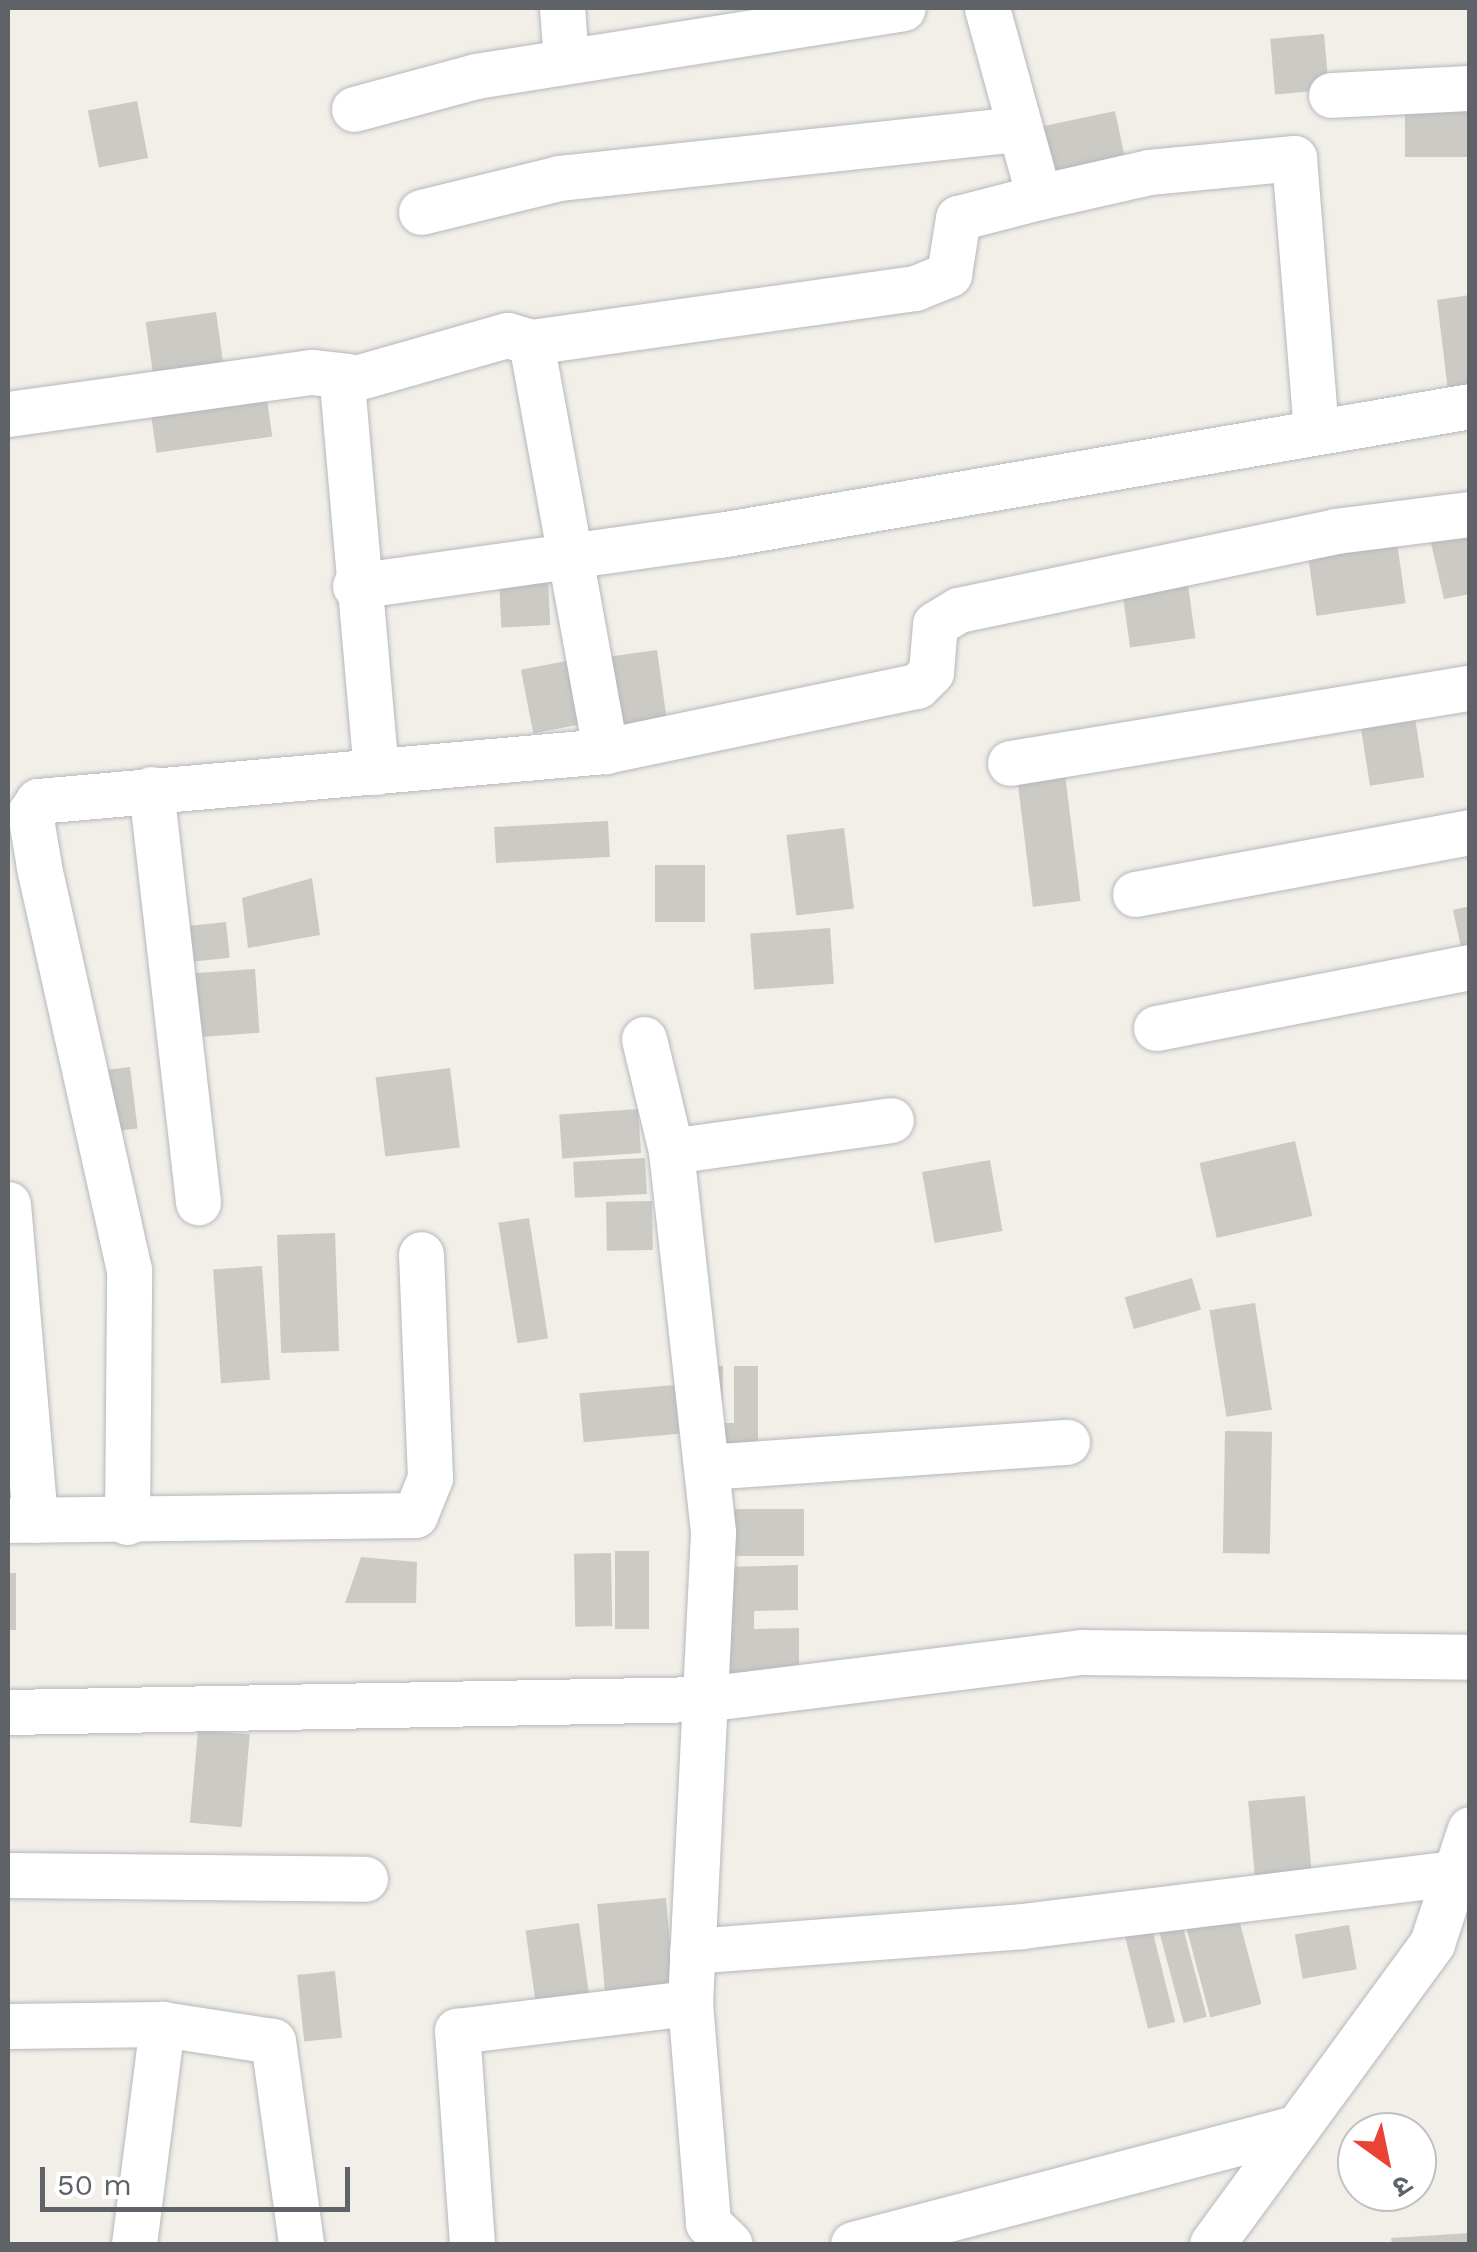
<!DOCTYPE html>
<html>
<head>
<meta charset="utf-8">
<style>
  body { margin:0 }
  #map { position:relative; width:1477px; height:2252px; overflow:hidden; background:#f1efe8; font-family:"Work Sans","Noto Sans Devanagari",sans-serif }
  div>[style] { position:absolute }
  .building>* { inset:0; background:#cccac5; transform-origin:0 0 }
  .roads { filter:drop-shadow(0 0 2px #b5b8bc) drop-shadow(0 0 2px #b5b8bc) }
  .street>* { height:45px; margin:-22.5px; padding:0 22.5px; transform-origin:22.5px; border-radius:22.5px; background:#fff }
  span { translate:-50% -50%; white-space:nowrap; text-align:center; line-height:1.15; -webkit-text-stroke:8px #fff; paint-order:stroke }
  .frame { position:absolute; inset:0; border:10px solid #5f6368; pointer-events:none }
  .north { position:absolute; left:1337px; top:2112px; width:100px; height:100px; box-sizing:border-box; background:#fff; border:2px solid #bfc1c3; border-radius:50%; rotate:147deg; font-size:28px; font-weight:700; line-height:40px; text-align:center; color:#5f6368 }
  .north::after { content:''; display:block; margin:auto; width:35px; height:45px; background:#ea4335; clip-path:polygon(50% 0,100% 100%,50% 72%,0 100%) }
  .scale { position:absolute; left:40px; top:2167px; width:310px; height:45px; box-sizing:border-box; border:5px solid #5f6368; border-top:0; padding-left:12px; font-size:30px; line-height:35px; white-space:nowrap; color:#5f6368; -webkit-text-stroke:8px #fff; paint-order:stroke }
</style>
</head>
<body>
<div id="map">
  <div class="building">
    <i style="left:1324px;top:34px;width:56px;height:54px;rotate:85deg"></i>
    <i style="left:1470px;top:92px;width:65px;height:65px;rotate:90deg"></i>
    <i style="left:137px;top:101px;width:58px;height:50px;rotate:79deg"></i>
    <i style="left:1115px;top:111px;width:56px;height:87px;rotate:78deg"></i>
    <i style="clip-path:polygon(1470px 295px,1470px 388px,1448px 391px,1437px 300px)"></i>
    <i style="left:216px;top:312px;width:68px;height:71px;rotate:82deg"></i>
    <i style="left:266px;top:392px;width:45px;height:117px;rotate:82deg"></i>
    <i style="clip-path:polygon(1470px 518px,1470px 594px,1444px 599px,1427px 526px)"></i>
    <i style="left:1396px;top:535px;width:69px;height:90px;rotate:82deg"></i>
    <i style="left:1186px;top:571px;width:68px;height:66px;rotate:82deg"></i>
    <i style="left:548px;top:580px;width:45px;height:49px;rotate:87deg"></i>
    <i style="left:657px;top:650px;width:83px;height:49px;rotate:82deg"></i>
    <i style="left:571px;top:660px;width:65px;height:51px;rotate:79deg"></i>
    <i style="left:1414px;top:712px;width:66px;height:55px;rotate:81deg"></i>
    <i style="left:1064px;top:766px;width:136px;height:48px;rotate:83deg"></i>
    <i style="left:608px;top:821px;width:36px;height:114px;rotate:87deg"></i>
    <i style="left:844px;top:828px;width:81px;height:58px;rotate:83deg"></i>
    <i style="left:655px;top:865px;width:50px;height:57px"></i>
    <i style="clip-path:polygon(312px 878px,320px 935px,248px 948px,242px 898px)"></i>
    <i style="clip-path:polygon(1470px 906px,1470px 965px,1465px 966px,1453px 910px)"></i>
    <i style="left:226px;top:922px;width:36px;height:53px;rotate:84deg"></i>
    <i style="left:830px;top:928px;width:56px;height:80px;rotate:86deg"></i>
    <i style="left:255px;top:969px;width:64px;height:69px;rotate:86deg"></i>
    <i style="left:130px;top:1067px;width:62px;height:27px;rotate:83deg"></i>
    <i style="left:450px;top:1068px;width:80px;height:75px;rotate:83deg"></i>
    <i style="left:638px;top:1109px;width:44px;height:79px;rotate:86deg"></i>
    <i style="left:1295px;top:1141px;width:77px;height:98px;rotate:77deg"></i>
    <i style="left:645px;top:1158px;width:36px;height:72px;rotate:87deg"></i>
    <i style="left:990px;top:1160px;width:72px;height:69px;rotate:80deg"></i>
    <i style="left:652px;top:1201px;width:49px;height:46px;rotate:89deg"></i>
    <i style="left:529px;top:1218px;width:122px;height:31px;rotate:81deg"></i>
    <i style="left:335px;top:1233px;width:118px;height:58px;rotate:88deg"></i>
    <i style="left:262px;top:1266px;width:114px;height:49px;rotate:86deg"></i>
    <i style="left:1192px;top:1278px;width:33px;height:70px;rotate:74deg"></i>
    <i style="left:1255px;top:1303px;width:108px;height:46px;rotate:81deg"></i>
    <i style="clip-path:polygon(707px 1366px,723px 1366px,722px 1423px,734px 1423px,734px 1366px,758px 1366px,758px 1448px,706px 1448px)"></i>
    <i style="left:675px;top:1385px;width:49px;height:96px;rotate:85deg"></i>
    <i style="left:1225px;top:1431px;width:47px;height:122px;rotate:1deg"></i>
    <i style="left:730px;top:1509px;width:74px;height:47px"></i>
    <i style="left:615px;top:1551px;width:34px;height:78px"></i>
    <i style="left:611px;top:1553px;width:73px;height:37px;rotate:89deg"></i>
    <i style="clip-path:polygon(361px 1557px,417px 1562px,416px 1603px,345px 1603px)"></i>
    <i style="clip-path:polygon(798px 1565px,798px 1610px,754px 1611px,754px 1629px,799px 1628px,799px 1678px,716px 1679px,728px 1567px)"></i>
    <i style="left:8px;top:1573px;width:8px;height:57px"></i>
    <i style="left:198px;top:1730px;width:52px;height:93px;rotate:5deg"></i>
    <i style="left:1305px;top:1796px;width:86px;height:57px;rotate:85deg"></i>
    <i style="left:666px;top:1898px;width:101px;height:69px;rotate:85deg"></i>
    <i style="left:1238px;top:1916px;width:91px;height:53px;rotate:75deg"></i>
    <i style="left:579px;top:1923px;width:86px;height:54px;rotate:82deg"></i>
    <i style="left:1182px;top:1924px;width:96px;height:24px;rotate:75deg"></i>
    <i style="left:1151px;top:1925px;width:100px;height:28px;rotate:76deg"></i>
    <i style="left:1349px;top:1925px;width:45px;height:55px;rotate:80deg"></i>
    <i style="left:335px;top:1971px;width:67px;height:38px;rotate:84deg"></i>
    <i style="clip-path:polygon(1470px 2233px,1470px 2244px,1392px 2244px,1391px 2238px)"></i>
  </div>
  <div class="roads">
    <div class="street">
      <i style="left:562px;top:8px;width:52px;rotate:85.6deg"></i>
      <i style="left:1331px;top:95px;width:139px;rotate:-2.9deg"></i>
      <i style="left:354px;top:109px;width:126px;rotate:-15.1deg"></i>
      <i style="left:476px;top:76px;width:432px;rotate:-9deg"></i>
      <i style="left:1039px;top:197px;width:113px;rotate:-12.8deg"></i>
      <i style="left:1149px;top:172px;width:146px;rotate:-5.5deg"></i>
      <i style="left:1294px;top:158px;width:274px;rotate:85.4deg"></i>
      <i style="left:421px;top:212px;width:142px;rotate:-13.8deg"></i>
      <i style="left:559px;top:178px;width:461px;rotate:-6.1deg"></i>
      <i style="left:531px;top:342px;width:388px;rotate:-8deg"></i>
      <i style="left:915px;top:288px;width:37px;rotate:-22deg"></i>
      <i style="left:949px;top:274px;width:57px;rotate:-80.9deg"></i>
      <i style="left:958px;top:218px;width:84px;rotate:-14.5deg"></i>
      <i style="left:1039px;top:197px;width:196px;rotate:-105.4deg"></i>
      <i style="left:8px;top:414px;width:307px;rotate:-7.9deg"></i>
      <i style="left:312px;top:372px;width:36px;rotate:6deg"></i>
      <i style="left:355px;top:586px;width:369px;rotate:-8deg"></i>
      <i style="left:720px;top:535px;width:761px;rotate:-9.76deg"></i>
      <i style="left:1010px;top:763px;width:466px;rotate:-9.3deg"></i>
      <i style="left:376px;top:772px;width:391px;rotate:-95deg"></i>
      <i style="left:342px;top:382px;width:172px;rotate:-15.9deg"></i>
      <i style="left:507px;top:335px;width:25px;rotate:16deg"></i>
      <i style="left:531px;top:342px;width:416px;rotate:79.7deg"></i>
      <i style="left:151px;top:789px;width:416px;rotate:83.5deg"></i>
      <i style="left:1135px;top:894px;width:341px;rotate:-10.5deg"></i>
      <i style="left:1156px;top:1028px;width:320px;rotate:-11deg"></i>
      <i style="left:644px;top:1039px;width:115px;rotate:76.4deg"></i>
      <i style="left:671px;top:1151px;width:384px;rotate:83.7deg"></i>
      <i style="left:713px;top:1533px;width:471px;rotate:92.8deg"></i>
      <i style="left:690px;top:2003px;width:221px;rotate:85.3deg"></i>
      <i style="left:708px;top:2223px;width:30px;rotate:44deg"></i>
      <i style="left:671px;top:1151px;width:222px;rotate:-8deg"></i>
      <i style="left:8px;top:1204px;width:317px;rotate:85.1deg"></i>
      <i style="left:707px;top:1467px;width:361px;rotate:-4deg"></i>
      <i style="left:8px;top:1520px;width:407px;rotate:-0.7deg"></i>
      <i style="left:415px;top:1515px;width:40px;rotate:-68deg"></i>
      <i style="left:430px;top:1478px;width:224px;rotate:-92.3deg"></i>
      <i style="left:127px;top:1522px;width:252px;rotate:-89.5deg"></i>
      <i style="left:129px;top:1270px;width:414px;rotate:-102.6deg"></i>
      <i style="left:39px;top:866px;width:54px;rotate:-99.6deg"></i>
      <i style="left:30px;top:813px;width:14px;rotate:-56deg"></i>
      <i style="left:38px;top:801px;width:569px;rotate:-5.04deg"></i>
      <i style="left:605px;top:751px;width:319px;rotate:-11.8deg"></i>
      <i style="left:917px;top:686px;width:20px;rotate:-45deg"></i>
      <i style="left:931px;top:672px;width:48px;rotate:-85.2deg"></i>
      <i style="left:935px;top:624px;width:27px;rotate:-31deg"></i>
      <i style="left:958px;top:610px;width:385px;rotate:-11.8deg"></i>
      <i style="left:1335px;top:531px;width:136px;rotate:-7.2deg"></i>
      <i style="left:8px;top:1712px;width:696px;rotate:-1.07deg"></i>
      <i style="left:704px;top:1699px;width:380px;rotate:-7.1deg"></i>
      <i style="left:1081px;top:1652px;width:389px;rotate:0.7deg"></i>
      <i style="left:8px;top:1875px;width:357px;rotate:0.6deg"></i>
      <i style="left:692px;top:1951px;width:331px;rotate:-4.3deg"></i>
      <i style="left:1022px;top:1926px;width:451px;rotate:-7deg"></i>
      <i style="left:8px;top:2026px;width:154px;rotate:-0.7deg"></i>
      <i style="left:162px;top:2024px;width:112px;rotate:8.7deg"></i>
      <i style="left:273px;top:2041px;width:205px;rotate:82.1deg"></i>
      <i style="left:134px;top:2244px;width:222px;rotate:-82.7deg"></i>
      <i style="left:472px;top:2244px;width:214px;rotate:-94deg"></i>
      <i style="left:457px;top:2031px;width:235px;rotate:-6.9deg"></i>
      <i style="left:853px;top:2244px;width:458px;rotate:-14.7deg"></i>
      <i style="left:1212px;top:2244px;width:373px;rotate:-53.8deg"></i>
      <i style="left:1432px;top:1943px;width:120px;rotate:-71.6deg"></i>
    </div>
  </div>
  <div class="frame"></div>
  <div class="north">उ</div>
  <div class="scale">50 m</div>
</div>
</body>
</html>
